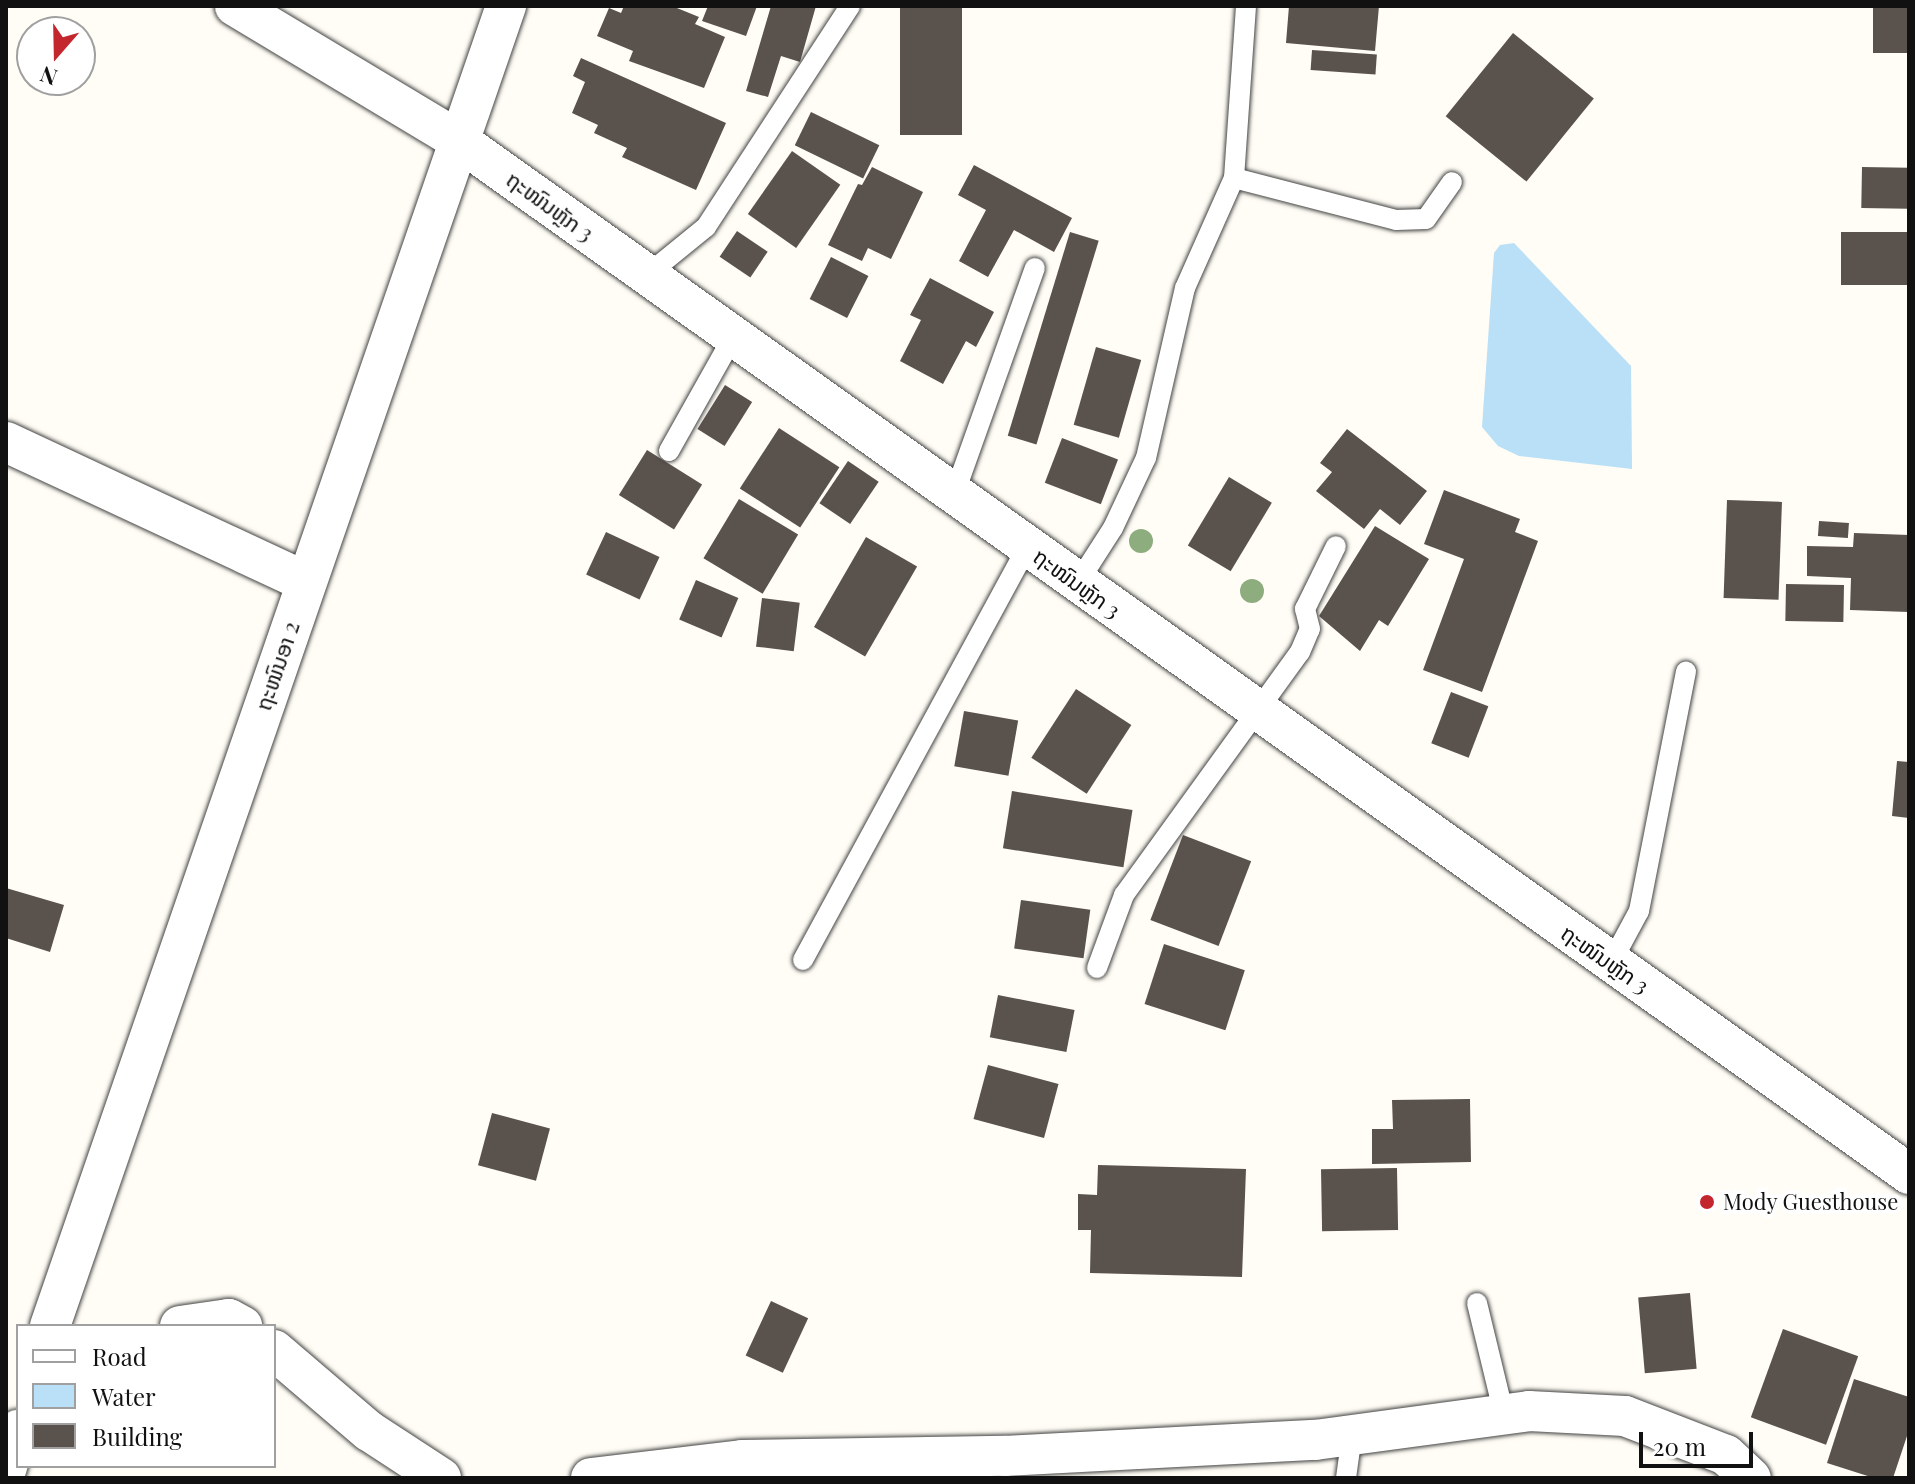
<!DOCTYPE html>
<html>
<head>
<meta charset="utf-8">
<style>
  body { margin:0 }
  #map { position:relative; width:1915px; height:1484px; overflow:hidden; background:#fffdf5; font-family:"Playfair Display","Noto Sans Lao",serif }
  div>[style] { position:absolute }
  .water>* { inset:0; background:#b9e0f7 }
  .building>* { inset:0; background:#5a524d; transform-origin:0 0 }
  .roads { filter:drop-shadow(0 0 2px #444) drop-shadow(0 0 2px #444) }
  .service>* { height:20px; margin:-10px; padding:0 10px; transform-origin:10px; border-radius:10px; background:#fff }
  .minor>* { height:40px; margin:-20px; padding:0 20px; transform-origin:20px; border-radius:20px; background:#fff }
  .trees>* { width:24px; height:24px; margin:-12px; border-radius:50%; background:#8dad7f }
  .dots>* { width:22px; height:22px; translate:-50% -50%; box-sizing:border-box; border:4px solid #fff; border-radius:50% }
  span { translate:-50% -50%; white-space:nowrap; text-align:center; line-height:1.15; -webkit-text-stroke:8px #fff; paint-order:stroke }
  .street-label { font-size:22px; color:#111 }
  .poi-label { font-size:22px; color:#111 }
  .left { translate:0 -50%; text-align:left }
  .frame { position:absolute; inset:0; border:8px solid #111; pointer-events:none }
  .legend { position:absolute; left:16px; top:1324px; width:260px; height:144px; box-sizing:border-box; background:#fff; border:2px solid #a0a0a0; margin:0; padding:10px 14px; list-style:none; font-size:24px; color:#111 }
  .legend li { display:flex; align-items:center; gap:16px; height:40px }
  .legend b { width:40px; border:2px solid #a0a0a0 }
  .north { position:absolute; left:16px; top:16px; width:80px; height:80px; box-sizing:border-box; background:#fff; border:2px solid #a0a0a0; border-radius:50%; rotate:200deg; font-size:22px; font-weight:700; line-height:32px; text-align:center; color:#111 }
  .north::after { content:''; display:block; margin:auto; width:28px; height:36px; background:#c4262e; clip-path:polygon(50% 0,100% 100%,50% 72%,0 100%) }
  .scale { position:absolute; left:1639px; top:1432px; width:114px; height:36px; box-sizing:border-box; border:4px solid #111; border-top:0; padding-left:10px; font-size:24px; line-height:28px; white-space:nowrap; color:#111; -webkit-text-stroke:6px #fff; paint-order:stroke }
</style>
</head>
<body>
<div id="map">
  <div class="water">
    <i style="clip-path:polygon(1514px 243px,1631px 366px,1632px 469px,1519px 456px,1498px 446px,1482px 427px,1494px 253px,1500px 245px)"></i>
  </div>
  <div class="building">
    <i style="clip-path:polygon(624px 6px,672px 6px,699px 17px,695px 24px,725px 37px,704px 88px,629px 61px,633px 51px,597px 36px,609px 8px,621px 13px)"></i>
    <i style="clip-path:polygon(708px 6px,757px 6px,746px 36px,702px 21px)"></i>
    <i style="clip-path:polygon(771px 6px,816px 6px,800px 62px,781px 56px,768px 97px,746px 91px)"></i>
    <i style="left:900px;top:6px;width:62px;height:129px"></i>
    <i style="clip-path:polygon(1289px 6px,1379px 6px,1375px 51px,1286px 43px)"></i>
    <i style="left:1873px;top:6px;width:36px;height:47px"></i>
    <i style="left:1513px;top:33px;width:104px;height:107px;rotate:39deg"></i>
    <i style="left:1312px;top:50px;width:65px;height:20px;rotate:4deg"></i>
    <i style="clip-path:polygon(581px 58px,726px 123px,696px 190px,622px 157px,627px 148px,594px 133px,598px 125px,572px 113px,585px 82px,573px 76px)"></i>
    <i style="left:811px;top:112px;width:76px;height:37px;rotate:26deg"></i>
    <i style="left:792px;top:151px;width:59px;height:77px;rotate:35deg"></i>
    <i style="clip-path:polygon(974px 165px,1072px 218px,1054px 252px,1014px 230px,988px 277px,959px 261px,986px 210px,958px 195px)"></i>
    <i style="clip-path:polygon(872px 167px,923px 192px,891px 259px,868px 248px,862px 261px,828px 245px,858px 184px,862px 185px)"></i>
    <i style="left:1862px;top:167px;width:47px;height:41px;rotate:1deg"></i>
    <i style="left:737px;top:231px;width:37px;height:31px;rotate:34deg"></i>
    <i style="left:1070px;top:232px;width:30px;height:213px;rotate:17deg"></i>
    <i style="left:1909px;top:232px;width:53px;height:68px;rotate:90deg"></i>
    <i style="left:831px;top:257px;width:42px;height:47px;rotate:27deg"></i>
    <i style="clip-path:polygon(930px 278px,994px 312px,976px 347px,966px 341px,943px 384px,900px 361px,921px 320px,910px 315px)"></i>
    <i style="left:1096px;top:347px;width:47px;height:81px;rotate:16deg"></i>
    <i style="left:725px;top:385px;width:32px;height:52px;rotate:32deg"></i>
    <i style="left:779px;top:428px;width:72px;height:72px;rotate:33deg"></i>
    <i style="clip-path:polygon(1347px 429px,1427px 491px,1400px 525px,1380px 509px,1364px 529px,1316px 491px,1332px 472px,1320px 463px)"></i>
    <i style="left:1062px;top:438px;width:60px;height:48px;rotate:21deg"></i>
    <i style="left:647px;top:450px;width:65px;height:53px;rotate:32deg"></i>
    <i style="left:848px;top:461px;width:37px;height:51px;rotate:34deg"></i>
    <i style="left:1229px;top:477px;width:50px;height:80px;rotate:31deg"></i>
    <i style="clip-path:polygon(1444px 490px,1520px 519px,1515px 532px,1538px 541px,1482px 692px,1423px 670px,1464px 559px,1424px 544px)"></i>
    <i style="left:739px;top:499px;width:69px;height:69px;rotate:31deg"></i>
    <i style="left:1727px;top:500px;width:55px;height:98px;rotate:2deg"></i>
    <i style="left:1819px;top:521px;width:30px;height:15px;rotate:4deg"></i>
    <i style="clip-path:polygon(1375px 526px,1429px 559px,1388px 626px,1379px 620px,1360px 651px,1319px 616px)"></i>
    <i style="left:606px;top:532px;width:59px;height:47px;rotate:25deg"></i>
    <i style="clip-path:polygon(1854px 533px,1909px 535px,1909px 612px,1850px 610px,1851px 578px,1807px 576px,1807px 546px,1853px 547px)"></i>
    <i style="left:866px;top:537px;width:59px;height:104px;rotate:30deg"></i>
    <i style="left:696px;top:580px;width:46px;height:43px;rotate:23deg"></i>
    <i style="left:1786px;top:584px;width:58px;height:37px;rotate:1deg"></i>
    <i style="left:762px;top:598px;width:38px;height:49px;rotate:7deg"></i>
    <i style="left:1076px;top:689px;width:66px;height:82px;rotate:33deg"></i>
    <i style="left:1451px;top:692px;width:40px;height:55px;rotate:21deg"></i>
    <i style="left:964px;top:711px;width:55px;height:56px;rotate:10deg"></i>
    <i style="clip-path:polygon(1897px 761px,1909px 762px,1909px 818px,1892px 816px)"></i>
    <i style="left:1012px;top:791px;width:122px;height:58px;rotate:9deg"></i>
    <i style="left:1183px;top:835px;width:73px;height:91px;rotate:21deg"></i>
    <i style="clip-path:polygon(6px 888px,64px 905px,50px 952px,6px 938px)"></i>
    <i style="left:1021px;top:900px;width:70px;height:49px;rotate:8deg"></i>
    <i style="left:1164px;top:944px;width:85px;height:63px;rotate:18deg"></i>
    <i style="left:998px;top:995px;width:78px;height:43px;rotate:11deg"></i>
    <i style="left:988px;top:1065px;width:73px;height:56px;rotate:15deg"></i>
    <i style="clip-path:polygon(1470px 1099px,1471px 1162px,1372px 1164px,1372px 1129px,1393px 1129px,1392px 1100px)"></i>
    <i style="left:492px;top:1113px;width:60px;height:54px;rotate:15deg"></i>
    <i style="clip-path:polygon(1098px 1165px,1246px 1169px,1242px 1277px,1090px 1273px,1091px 1230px,1078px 1230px,1078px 1194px,1097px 1195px)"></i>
    <i style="left:1397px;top:1168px;width:62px;height:76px;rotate:89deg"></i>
    <i style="left:1690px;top:1293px;width:76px;height:52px;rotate:85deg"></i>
    <i style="left:771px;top:1301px;width:41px;height:60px;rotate:25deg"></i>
    <i style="left:1783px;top:1329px;width:80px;height:94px;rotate:20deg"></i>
    <i style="clip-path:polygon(1854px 1379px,1909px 1397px,1909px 1430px,1893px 1478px,1874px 1478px,1827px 1463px)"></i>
  </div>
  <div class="roads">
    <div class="service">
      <i style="left:1234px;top:178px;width:167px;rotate:14.5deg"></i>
      <i style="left:1396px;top:220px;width:30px;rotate:-2deg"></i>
      <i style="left:1426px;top:219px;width:45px;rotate:-54.9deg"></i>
      <i style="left:647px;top:275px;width:76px;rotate:-39.1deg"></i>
      <i style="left:706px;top:227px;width:264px;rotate:-56.9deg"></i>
      <i style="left:669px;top:451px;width:131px;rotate:-60.7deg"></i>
      <i style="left:954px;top:495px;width:241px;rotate:-70.4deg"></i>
      <i style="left:1077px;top:584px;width:67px;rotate:-57.3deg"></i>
      <i style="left:1113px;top:528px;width:77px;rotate:-64.8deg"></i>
      <i style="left:1146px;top:458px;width:174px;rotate:-77.1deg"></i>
      <i style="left:1185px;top:288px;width:120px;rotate:-66deg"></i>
      <i style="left:1234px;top:178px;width:172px;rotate:-86deg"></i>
      <i style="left:803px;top:960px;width:470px;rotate:-61.5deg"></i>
      <i style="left:1611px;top:963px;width:59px;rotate:-61.7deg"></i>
      <i style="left:1639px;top:911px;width:244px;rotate:-78.9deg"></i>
      <i style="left:1097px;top:968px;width:78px;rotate:-69.7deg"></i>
      <i style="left:1124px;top:895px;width:300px;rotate:-54.1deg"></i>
      <i style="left:1300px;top:652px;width:25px;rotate:-67deg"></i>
      <i style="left:1310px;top:629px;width:21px;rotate:-104deg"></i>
      <i style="left:1305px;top:609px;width:70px;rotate:-63.8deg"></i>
      <i style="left:1477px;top:1303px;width:115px;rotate:76.4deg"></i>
      <i style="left:1346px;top:1478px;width:43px;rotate:-82.1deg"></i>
    </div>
    <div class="minor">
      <i style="left:235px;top:6px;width:260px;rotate:31deg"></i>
      <i style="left:458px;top:140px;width:1782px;rotate:35.47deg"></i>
      <i style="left:6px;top:442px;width:331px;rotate:25deg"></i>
      <i style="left:50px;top:1326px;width:1397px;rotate:-70.94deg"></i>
      <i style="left:180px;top:1326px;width:49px;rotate:-8.1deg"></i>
      <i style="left:229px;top:1319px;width:15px;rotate:28deg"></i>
      <i style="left:274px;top:1350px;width:125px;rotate:40.5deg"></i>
      <i style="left:369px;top:1431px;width:86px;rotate:33.1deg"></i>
      <i style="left:6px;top:1470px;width:42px;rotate:-73.3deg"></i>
      <i style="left:591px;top:1478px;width:152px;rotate:-6.8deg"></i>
      <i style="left:742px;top:1460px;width:263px;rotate:-0.9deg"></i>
      <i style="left:1005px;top:1456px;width:310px;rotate:-3deg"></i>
      <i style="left:1315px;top:1440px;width:216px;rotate:-7.7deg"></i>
      <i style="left:1529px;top:1411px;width:96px;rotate:3deg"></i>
      <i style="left:1625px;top:1416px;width:108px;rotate:21.1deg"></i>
      <i style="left:1726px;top:1455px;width:34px;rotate:43deg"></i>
    </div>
  </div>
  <div class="trees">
    <i style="left:1141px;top:541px"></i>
    <i style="left:1252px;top:591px"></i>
  </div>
  <div class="dots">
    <i style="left:1707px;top:1202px;background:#c4262e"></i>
  </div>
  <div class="street-label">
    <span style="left:550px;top:206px;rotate:36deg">ຖະໜົນຫຼັກ 3</span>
    <span style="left:1077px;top:583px;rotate:36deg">ຖະໜົນຫຼັກ 3</span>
    <span style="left:277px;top:666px;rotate:-71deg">ຖະໜົນອາ 2</span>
    <span style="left:1605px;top:959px;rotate:35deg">ຖະໜົນຫຼັກ 3</span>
  </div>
  <div class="poi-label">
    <span class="left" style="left:1723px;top:1202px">Mody Guesthouse</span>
  </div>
  <div class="frame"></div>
  <ul class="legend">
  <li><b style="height:10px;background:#fff"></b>Road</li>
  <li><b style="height:22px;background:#b9e0f7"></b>Water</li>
  <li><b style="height:22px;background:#5a524d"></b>Building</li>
  </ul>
  <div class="north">N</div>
  <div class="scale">20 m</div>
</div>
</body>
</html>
